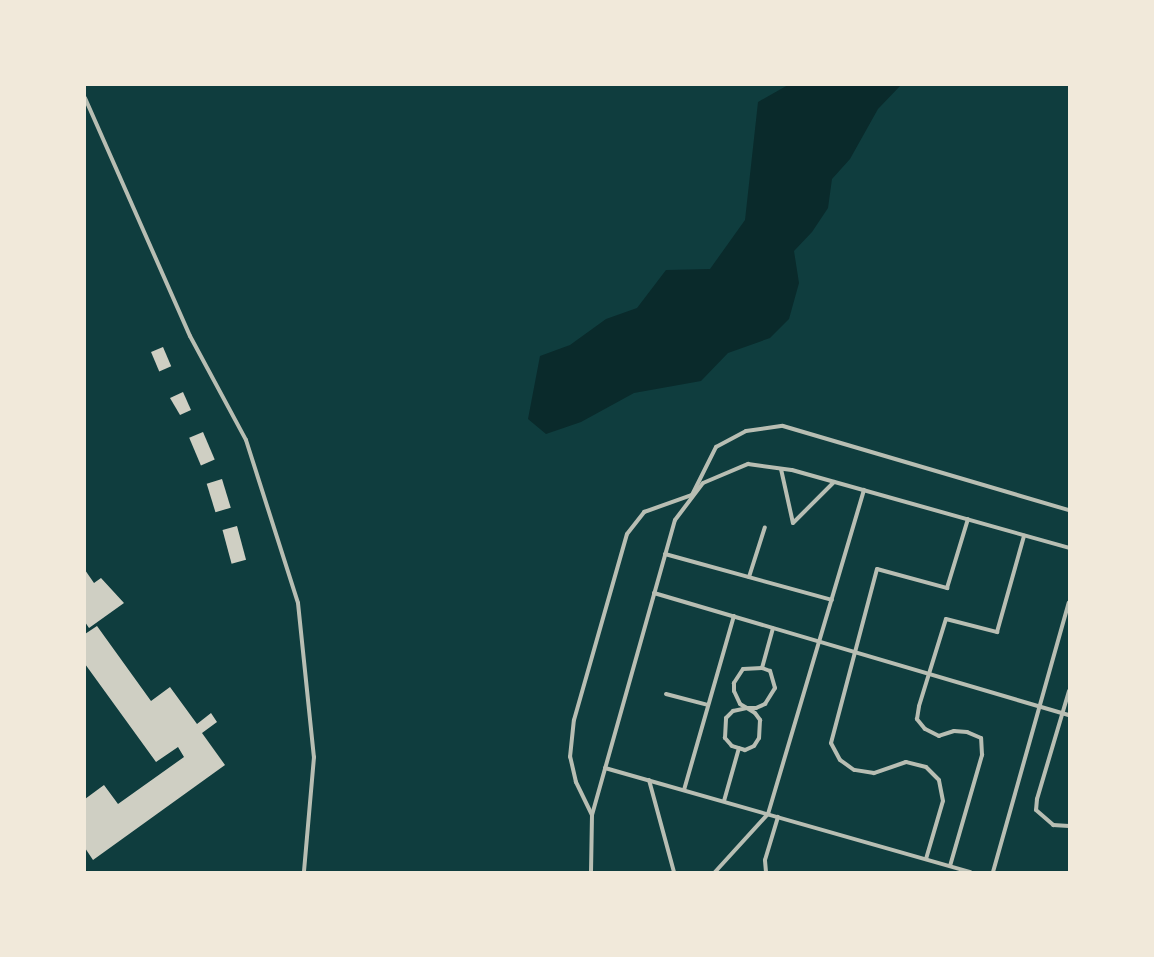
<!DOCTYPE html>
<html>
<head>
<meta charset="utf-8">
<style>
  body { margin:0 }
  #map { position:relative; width:1154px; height:957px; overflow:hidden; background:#0f3d3e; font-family:"Archivo Narrow",sans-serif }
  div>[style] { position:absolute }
  .water>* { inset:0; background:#0a2a2b }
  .building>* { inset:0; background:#cfcfc3; transform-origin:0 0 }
  .service>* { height:4px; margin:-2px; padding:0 2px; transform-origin:2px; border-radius:2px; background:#b8beb3 }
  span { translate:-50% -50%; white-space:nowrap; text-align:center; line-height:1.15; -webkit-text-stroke:4px #f1e9da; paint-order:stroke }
  .frame { position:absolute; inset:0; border:86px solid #f1e9da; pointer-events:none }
</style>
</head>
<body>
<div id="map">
  <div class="water">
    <i style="clip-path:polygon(788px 85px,901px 85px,878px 109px,850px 159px,832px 179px,828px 208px,812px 232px,794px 251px,799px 283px,789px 319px,770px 338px,728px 353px,701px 381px,634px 393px,581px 422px,546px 434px,528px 419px,540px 356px,570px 345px,606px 319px,637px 308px,666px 270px,710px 269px,745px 220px,758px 102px)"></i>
  </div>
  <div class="building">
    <i style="left:163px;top:347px;width:21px;height:13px;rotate:67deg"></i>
    <i style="clip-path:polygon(183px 392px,191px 410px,180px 415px,170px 398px)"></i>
    <i style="left:203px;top:432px;width:30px;height:15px;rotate:67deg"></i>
    <i style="left:222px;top:479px;width:30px;height:16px;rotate:73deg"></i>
    <i style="left:237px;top:526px;width:35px;height:15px;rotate:75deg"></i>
    <i style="clip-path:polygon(85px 570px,94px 583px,101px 578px,124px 603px,89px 628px,85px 622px)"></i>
    <i style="clip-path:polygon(97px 626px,151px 701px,170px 687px,197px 724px,211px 713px,217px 722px,202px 733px,225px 765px,93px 860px,85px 848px,85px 799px,104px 785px,118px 804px,184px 757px,178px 747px,156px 762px,85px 664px,85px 634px)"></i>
  </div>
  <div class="service">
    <i style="left:85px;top:98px;width:260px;rotate:66.2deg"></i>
    <i style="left:190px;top:336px;width:118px;rotate:61.7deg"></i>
    <i style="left:246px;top:440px;width:171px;rotate:72.3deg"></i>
    <i style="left:298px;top:603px;width:155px;rotate:84.1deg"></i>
    <i style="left:314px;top:757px;width:115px;rotate:95deg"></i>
    <i style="left:781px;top:469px;width:55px;rotate:77.5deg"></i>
    <i style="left:793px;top:523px;width:58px;rotate:-45deg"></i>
    <i style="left:665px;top:554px;width:173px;rotate:15.4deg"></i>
    <i style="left:749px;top:577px;width:52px;rotate:-72.3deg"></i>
    <i style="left:654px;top:593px;width:433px;rotate:16.4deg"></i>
    <i style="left:762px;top:668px;width:19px;rotate:177deg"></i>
    <i style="left:743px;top:669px;width:17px;rotate:123deg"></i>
    <i style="left:734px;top:683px;width:8px;rotate:90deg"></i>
    <i style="left:734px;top:691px;width:14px;rotate:65deg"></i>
    <i style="left:740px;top:704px;width:8px;rotate:30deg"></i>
    <i style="left:747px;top:708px;width:9px;rotate:32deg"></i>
    <i style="left:755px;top:713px;width:9px;rotate:54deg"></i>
    <i style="left:760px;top:720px;width:18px;rotate:93deg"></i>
    <i style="left:759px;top:738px;width:9px;rotate:122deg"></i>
    <i style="left:754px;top:746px;width:10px;rotate:156deg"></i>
    <i style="left:745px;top:750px;width:14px;rotate:-163deg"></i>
    <i style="left:732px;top:746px;width:11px;rotate:-131deg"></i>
    <i style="left:725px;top:738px;width:20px;rotate:-87deg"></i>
    <i style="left:726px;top:718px;width:10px;rotate:-45deg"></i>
    <i style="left:733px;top:711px;width:14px;rotate:-12deg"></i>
    <i style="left:747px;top:708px;width:9px"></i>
    <i style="left:756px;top:708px;width:10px;rotate:-24deg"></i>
    <i style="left:765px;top:704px;width:19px;rotate:-58deg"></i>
    <i style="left:775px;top:688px;width:18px;rotate:-106deg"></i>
    <i style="left:770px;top:671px;width:9px;rotate:-159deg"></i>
    <i style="left:762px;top:668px;width:41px;rotate:-74.6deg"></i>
    <i style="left:1069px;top:691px;width:113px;rotate:106.5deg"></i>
    <i style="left:1037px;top:799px;width:11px;rotate:95deg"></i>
    <i style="left:1036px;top:810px;width:23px;rotate:41deg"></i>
    <i style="left:1053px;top:825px;width:16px;rotate:4deg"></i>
    <i style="left:666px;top:694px;width:43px;rotate:14.7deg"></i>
    <i style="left:605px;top:768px;width:380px;rotate:15.9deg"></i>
    <i style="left:649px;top:780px;width:95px;rotate:74.8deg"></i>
    <i style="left:684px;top:790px;width:181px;rotate:-74deg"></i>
    <i style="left:724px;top:801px;width:55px;rotate:-74.2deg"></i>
    <i style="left:592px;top:815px;width:37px;rotate:-116deg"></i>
    <i style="left:576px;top:782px;width:26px;rotate:-103deg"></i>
    <i style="left:570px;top:757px;width:37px;rotate:-84deg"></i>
    <i style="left:574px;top:720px;width:193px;rotate:-74.1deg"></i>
    <i style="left:627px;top:534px;width:28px;rotate:-52deg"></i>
    <i style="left:644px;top:512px;width:51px;rotate:-19.5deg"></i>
    <i style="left:692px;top:495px;width:54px;rotate:-63.4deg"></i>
    <i style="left:716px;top:447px;width:34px;rotate:-28deg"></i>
    <i style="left:746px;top:431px;width:37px;rotate:-8deg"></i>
    <i style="left:783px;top:426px;width:298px;rotate:16.4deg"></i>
    <i style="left:926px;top:859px;width:60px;rotate:-73.7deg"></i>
    <i style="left:943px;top:801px;width:21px;rotate:-101deg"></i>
    <i style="left:939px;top:780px;width:18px;rotate:-135deg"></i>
    <i style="left:926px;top:767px;width:21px;rotate:-166deg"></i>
    <i style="left:906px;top:762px;width:34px;rotate:161deg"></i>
    <i style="left:874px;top:773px;width:20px;rotate:-171deg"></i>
    <i style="left:854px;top:770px;width:17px;rotate:-144deg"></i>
    <i style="left:840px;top:760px;width:19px;rotate:-118deg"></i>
    <i style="left:831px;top:743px;width:180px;rotate:-75.2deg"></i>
    <i style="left:877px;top:569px;width:73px;rotate:15.2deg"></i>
    <i style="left:947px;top:588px;width:72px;rotate:-73.1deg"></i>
    <i style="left:950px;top:866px;width:116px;rotate:-73.9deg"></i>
    <i style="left:982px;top:755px;width:17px;rotate:-93deg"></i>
    <i style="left:981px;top:738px;width:15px;rotate:-157deg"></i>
    <i style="left:967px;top:732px;width:13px;rotate:-176deg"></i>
    <i style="left:954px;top:731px;width:16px;rotate:162deg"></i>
    <i style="left:939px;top:736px;width:16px;rotate:-153deg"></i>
    <i style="left:925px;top:729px;width:13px;rotate:-129deg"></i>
    <i style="left:917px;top:719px;width:13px;rotate:-81deg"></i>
    <i style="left:919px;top:706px;width:91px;rotate:-72.8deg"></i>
    <i style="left:946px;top:619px;width:53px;rotate:14.3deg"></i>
    <i style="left:997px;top:632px;width:100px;rotate:-74.3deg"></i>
    <i style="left:591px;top:872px;width:57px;rotate:-89deg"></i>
    <i style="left:592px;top:815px;width:306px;rotate:-74.3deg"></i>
    <i style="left:675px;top:520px;width:46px;rotate:-52.9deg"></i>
    <i style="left:703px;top:483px;width:49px;rotate:-22.9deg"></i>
    <i style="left:748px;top:464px;width:44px;rotate:7.8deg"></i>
    <i style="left:792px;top:470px;width:288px;rotate:15.7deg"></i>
    <i style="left:715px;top:872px;width:79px;rotate:-47.6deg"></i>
    <i style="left:768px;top:814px;width:338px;rotate:-73.5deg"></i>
    <i style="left:766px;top:872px;width:12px;rotate:-95deg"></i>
    <i style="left:765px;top:860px;width:45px;rotate:-73.2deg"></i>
    <i style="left:993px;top:872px;width:280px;rotate:-74.3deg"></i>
  </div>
  <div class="frame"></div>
</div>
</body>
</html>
